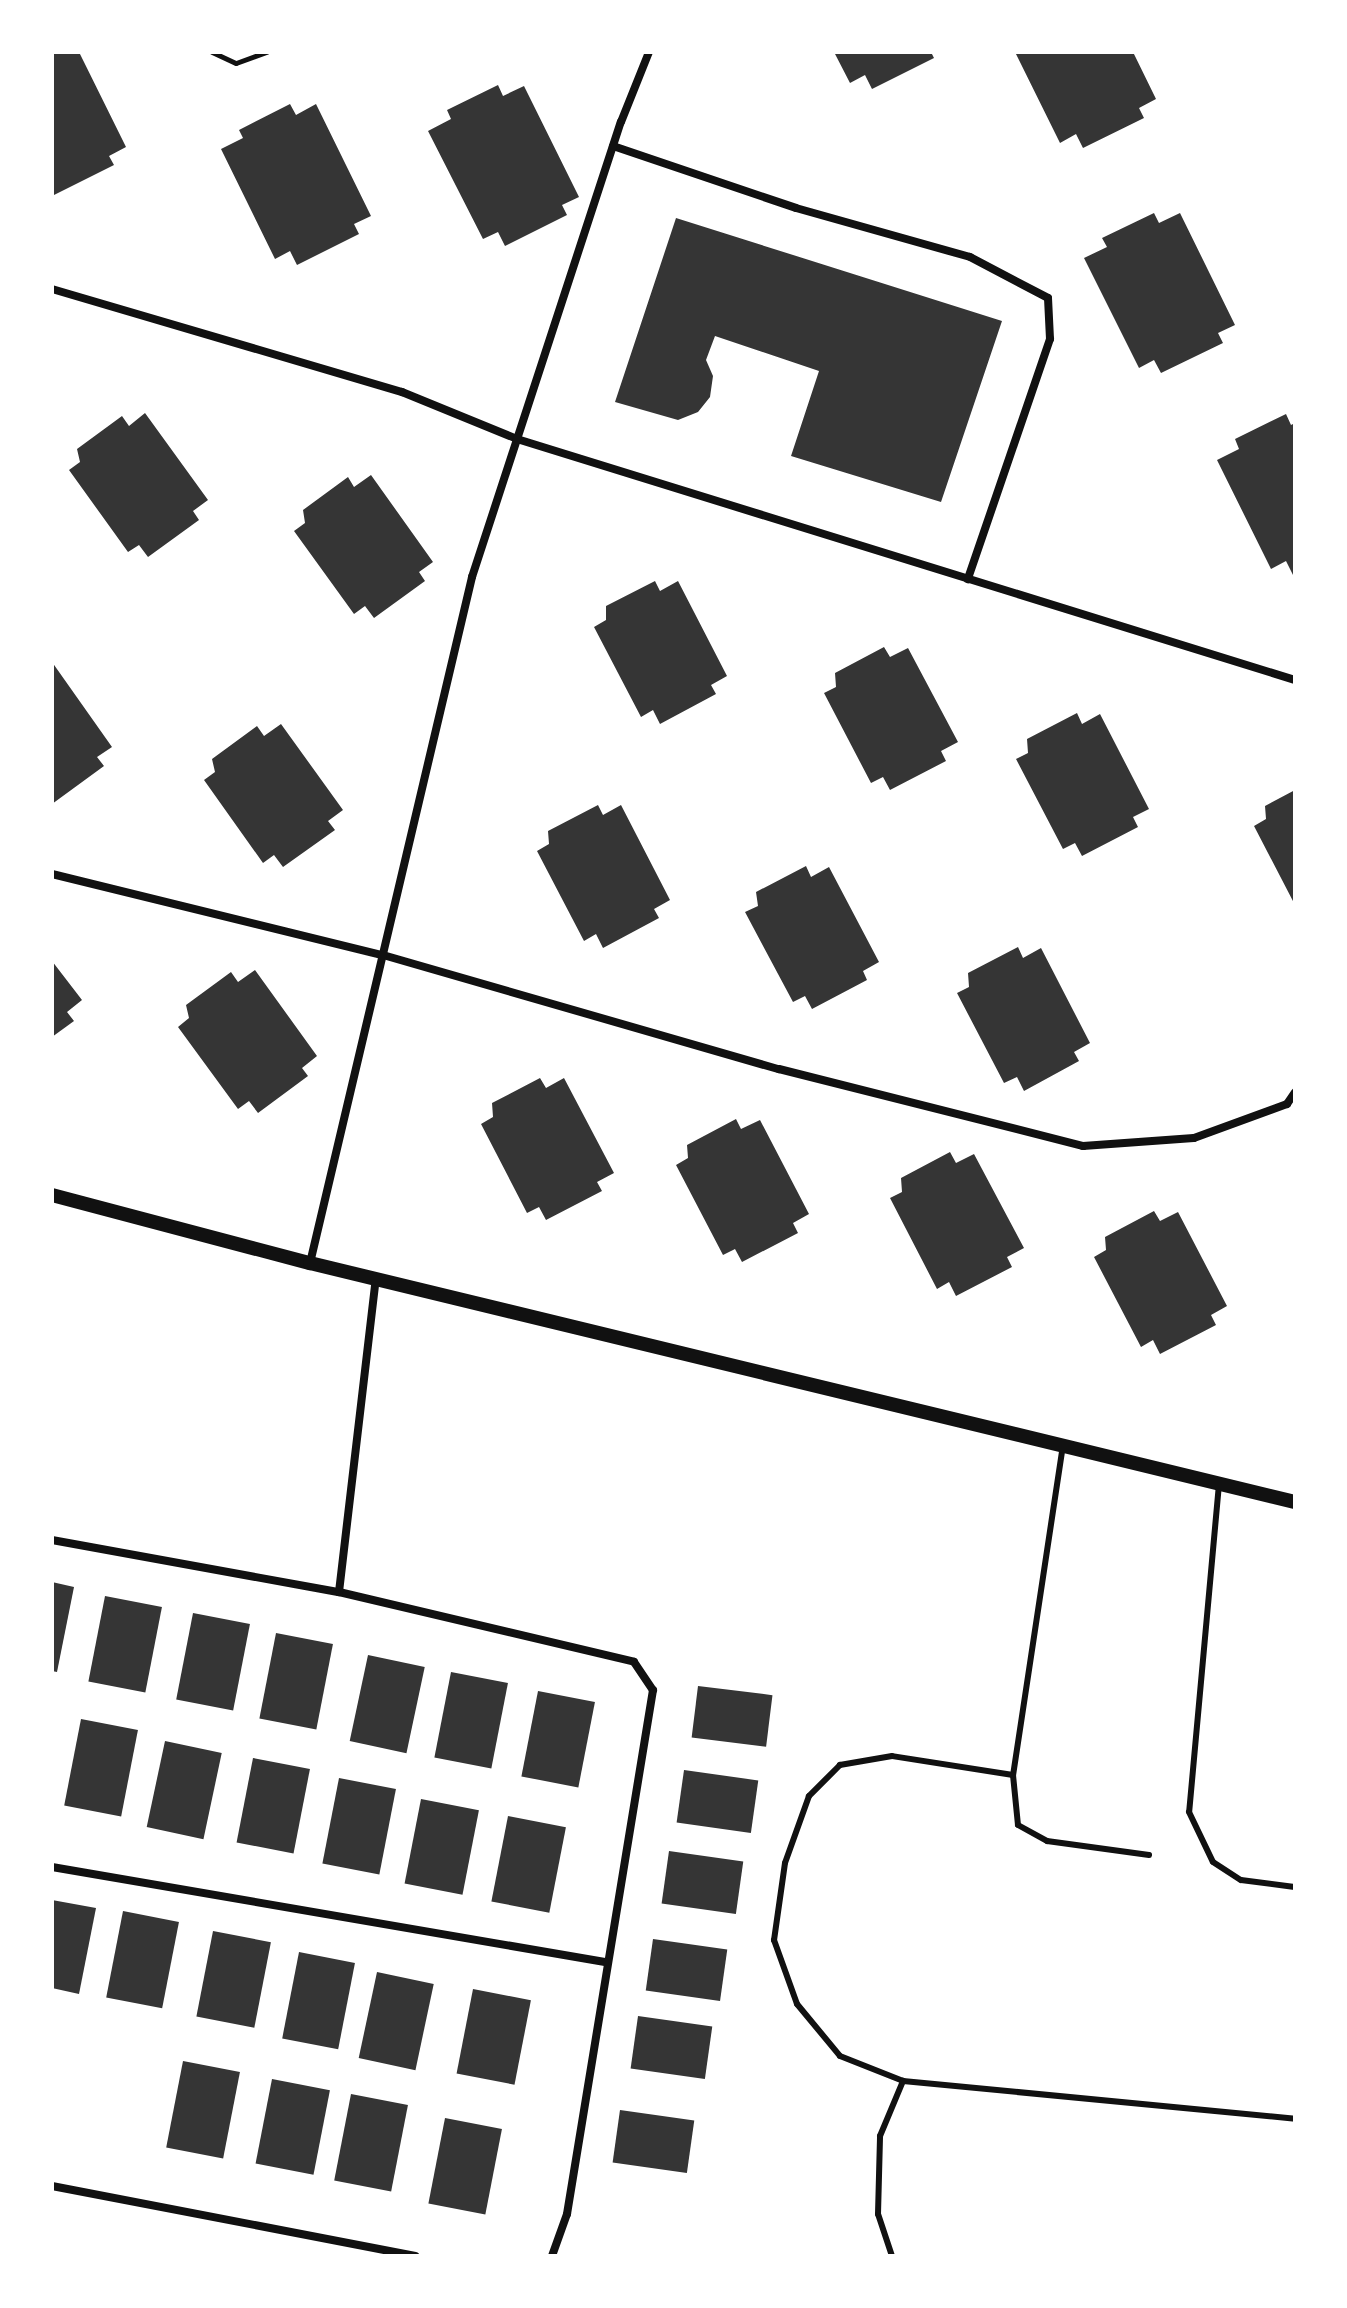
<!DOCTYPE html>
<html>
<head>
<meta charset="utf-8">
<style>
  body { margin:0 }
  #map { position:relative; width:1347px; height:2308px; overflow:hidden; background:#fff; font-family:"IBM Plex Serif",serif }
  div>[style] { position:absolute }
  .building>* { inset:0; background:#353535; transform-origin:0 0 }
  .path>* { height:5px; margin:-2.5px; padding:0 2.5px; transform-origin:2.5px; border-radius:2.5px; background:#111 }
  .service>* { height:6px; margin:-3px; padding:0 3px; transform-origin:3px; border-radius:3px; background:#111 }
  .minor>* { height:8px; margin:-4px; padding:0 4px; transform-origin:4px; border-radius:4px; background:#111 }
  .tertiary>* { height:14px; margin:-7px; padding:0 7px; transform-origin:7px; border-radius:7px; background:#111 }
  span { translate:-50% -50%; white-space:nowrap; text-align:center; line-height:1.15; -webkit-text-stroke:6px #fff; paint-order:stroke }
  .frame { position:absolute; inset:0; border:54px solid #fff; pointer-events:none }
</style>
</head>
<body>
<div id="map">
  <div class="building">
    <i style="clip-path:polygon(52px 52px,79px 52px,126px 147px,109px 156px,114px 165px,52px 196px)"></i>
    <i style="clip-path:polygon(834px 52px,931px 52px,934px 58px,872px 89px,865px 75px,850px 83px)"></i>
    <i style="clip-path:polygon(1015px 52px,1133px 52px,1156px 99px,1139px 108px,1144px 118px,1083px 148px,1076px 134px,1060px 143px)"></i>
    <i style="clip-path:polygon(498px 85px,503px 96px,524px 86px,579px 197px,562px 205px,567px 215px,505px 246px,498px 232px,483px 239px,428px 131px,451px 119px,447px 110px)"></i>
    <i style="clip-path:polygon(290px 104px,296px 115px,316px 104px,371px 216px,354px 224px,359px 234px,297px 265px,290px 251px,275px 259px,221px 149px,243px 138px,239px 130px)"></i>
    <i style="clip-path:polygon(1154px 213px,1159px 223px,1180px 213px,1235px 325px,1218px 333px,1223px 343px,1161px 373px,1154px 360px,1139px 368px,1084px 258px,1107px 247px,1102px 238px)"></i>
    <i style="clip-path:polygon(676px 218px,1002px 321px,941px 502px,791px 456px,819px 371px,715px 336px,706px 360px,713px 376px,710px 397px,698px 412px,678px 420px,615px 402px)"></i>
    <i style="clip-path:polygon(145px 413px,208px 500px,193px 511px,199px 520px,148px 557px,139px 545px,128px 552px,69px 470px,80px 462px,77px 449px,122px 416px,129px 426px)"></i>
    <i style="clip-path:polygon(1286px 414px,1291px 425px,1295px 423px,1295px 579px,1286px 561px,1271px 569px,1217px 460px,1239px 449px,1235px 439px)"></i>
    <i style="clip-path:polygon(371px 475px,433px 562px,419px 572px,425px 581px,374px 618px,365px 606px,354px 614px,294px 531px,305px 523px,303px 510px,348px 477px,354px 487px)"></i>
    <i style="clip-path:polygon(655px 581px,660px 591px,678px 581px,727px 676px,711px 685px,716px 694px,660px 724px,653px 710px,641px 717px,594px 627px,606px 620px,606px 606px)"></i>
    <i style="clip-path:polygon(884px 647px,890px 657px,908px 648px,958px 742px,941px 751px,946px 761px,890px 790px,883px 777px,871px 783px,824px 693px,836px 687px,835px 673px)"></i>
    <i style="clip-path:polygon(52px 662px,112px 747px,97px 757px,104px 766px,52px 804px)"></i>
    <i style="clip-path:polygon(1077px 713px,1082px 724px,1100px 714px,1149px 809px,1133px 817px,1138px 827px,1082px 856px,1075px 843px,1063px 849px,1016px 759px,1028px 753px,1027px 739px)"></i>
    <i style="clip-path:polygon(281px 724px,343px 810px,328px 821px,335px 830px,283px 867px,274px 855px,263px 863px,204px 780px,215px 772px,212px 759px,257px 726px,264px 736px)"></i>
    <i style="clip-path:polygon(1295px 790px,1295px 905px,1254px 826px,1266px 819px,1265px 806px)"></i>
    <i style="clip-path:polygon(598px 805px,603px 815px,621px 805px,670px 900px,654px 909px,659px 918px,603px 948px,596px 934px,584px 941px,537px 851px,549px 844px,548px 831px)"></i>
    <i style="clip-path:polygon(806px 866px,811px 877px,829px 867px,879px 962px,863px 971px,867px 980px,812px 1009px,805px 996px,793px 1002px,745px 912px,758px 906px,756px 892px)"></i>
    <i style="clip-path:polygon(1018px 947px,1023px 958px,1041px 948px,1090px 1043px,1074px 1052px,1079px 1061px,1024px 1091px,1017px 1077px,1004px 1083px,957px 993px,969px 987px,968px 973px)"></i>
    <i style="clip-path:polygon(52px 961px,82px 1000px,67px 1012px,74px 1021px,52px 1037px)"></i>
    <i style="clip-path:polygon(255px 970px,317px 1056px,302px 1068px,308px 1076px,258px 1113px,249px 1101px,238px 1109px,178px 1027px,189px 1018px,186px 1005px,231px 972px,238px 982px)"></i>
    <i style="clip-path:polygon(540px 1078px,546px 1088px,564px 1078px,614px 1173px,597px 1182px,602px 1191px,546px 1220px,539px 1207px,527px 1213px,481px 1124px,493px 1117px,492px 1103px)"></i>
    <i style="clip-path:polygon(736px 1119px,741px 1129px,760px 1120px,809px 1214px,793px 1223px,798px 1233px,742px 1262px,735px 1249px,723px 1255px,676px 1165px,688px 1158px,687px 1145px)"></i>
    <i style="clip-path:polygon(950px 1152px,956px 1163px,974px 1154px,1024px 1248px,1007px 1257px,1012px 1267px,956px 1296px,949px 1282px,937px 1289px,890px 1198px,902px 1192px,901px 1178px)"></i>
    <i style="clip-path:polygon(1154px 1211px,1160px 1221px,1178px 1212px,1227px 1306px,1211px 1315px,1216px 1325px,1160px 1354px,1153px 1340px,1141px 1347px,1094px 1257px,1106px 1250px,1105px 1237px)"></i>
    <i style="clip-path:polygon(52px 1582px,74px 1587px,57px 1672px,52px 1671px)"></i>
    <i style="left:105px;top:1596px;width:58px;height:87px;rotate:11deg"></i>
    <i style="left:193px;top:1613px;width:58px;height:88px;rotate:11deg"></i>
    <i style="left:276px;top:1633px;width:58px;height:87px;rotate:11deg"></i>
    <i style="left:368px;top:1655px;width:58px;height:88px;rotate:12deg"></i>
    <i style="left:451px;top:1672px;width:58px;height:87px;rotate:11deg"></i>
    <i style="left:698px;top:1686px;width:75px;height:52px;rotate:7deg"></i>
    <i style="left:538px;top:1691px;width:58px;height:87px;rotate:11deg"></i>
    <i style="left:81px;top:1719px;width:58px;height:88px;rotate:11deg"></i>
    <i style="left:165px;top:1741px;width:58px;height:88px;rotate:12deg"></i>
    <i style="left:253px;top:1758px;width:58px;height:86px;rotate:11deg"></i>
    <i style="left:684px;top:1770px;width:75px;height:53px;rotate:8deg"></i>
    <i style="left:339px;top:1778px;width:58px;height:87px;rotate:11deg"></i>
    <i style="left:421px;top:1799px;width:59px;height:86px;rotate:11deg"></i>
    <i style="left:508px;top:1816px;width:59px;height:87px;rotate:11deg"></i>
    <i style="left:669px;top:1851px;width:75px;height:53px;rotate:8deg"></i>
    <i style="clip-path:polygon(52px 1900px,96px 1908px,79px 1994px,52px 1988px)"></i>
    <i style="left:123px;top:1911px;width:57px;height:88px;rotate:11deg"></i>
    <i style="left:213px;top:1931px;width:59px;height:87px;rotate:11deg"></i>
    <i style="left:653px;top:1939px;width:75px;height:52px;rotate:8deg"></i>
    <i style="left:299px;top:1952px;width:57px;height:88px;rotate:11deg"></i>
    <i style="left:377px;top:1972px;width:58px;height:88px;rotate:12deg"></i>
    <i style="left:473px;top:1989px;width:59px;height:86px;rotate:11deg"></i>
    <i style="left:638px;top:2016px;width:75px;height:53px;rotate:8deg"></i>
    <i style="left:183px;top:2061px;width:58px;height:88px;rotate:11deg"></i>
    <i style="left:272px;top:2079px;width:59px;height:86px;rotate:11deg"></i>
    <i style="left:351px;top:2094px;width:58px;height:88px;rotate:11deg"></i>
    <i style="left:620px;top:2110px;width:75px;height:53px;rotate:8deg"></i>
    <i style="left:445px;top:2118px;width:58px;height:87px;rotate:11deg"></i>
  </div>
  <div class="path">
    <i style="left:212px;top:52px;width:26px;rotate:25deg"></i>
    <i style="left:236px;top:63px;width:33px;rotate:-20deg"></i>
  </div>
  <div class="service">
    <i style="left:1063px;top:1445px;width:334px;rotate:98.6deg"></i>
    <i style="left:1013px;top:1775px;width:50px;rotate:84.3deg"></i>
    <i style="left:1018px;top:1825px;width:33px;rotate:29deg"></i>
    <i style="left:1047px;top:1841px;width:103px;rotate:7.8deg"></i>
    <i style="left:1219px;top:1484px;width:329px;rotate:95.2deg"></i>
    <i style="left:1189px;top:1812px;width:55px;rotate:64.4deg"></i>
    <i style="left:1213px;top:1862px;width:33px;rotate:33deg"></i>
    <i style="left:1241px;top:1880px;width:54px;rotate:7.4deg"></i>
    <i style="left:1013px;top:1775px;width:122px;rotate:-171.1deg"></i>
    <i style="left:892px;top:1756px;width:53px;rotate:170.2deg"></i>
    <i style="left:840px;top:1765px;width:44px;rotate:135deg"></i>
    <i style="left:809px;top:1796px;width:71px;rotate:109.7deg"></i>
    <i style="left:785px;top:1863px;width:78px;rotate:98.1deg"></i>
    <i style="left:774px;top:1940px;width:68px;rotate:70.2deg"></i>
    <i style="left:797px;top:2004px;width:67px;rotate:50.4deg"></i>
    <i style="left:840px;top:2056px;width:68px;rotate:21.6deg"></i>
    <i style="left:903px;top:2081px;width:394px;rotate:5.5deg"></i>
    <i style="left:892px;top:2256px;width:44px;rotate:-108.4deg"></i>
    <i style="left:878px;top:2214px;width:78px;rotate:-88.5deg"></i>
    <i style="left:880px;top:2136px;width:60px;rotate:-67.3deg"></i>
  </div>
  <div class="minor">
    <i style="left:613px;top:146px;width:193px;rotate:18.7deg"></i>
    <i style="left:796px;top:208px;width:181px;rotate:15.7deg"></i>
    <i style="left:970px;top:257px;width:88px;rotate:27.7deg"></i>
    <i style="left:1048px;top:298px;width:41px;rotate:87.2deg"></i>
    <i style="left:1050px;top:339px;width:254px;rotate:108.9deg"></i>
    <i style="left:52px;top:289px;width:365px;rotate:16.4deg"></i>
    <i style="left:402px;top:392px;width:124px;rotate:22.2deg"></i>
    <i style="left:517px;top:439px;width:814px;rotate:17.21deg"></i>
    <i style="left:52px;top:874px;width:341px;rotate:13.8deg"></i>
    <i style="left:383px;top:955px;width:412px;rotate:16.1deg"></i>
    <i style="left:779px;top:1069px;width:314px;rotate:14.2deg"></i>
    <i style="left:1083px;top:1146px;width:111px;rotate:-4.1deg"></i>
    <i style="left:1194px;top:1138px;width:99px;rotate:-20.1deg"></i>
    <i style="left:1287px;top:1104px;width:14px;rotate:-56deg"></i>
    <i style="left:310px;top:1263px;width:705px;rotate:-76.71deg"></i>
    <i style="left:472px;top:577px;width:479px;rotate:-71.9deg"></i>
    <i style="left:621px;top:122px;width:75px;rotate:-68.2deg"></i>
    <i style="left:52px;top:1540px;width:292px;rotate:10.3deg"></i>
    <i style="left:339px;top:1592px;width:303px;rotate:13.3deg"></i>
    <i style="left:634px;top:1662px;width:34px;rotate:56deg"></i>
    <i style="left:653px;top:1690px;width:531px;rotate:99.32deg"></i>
    <i style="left:567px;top:2214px;width:45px;rotate:109.7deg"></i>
    <i style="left:339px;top:1592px;width:315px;rotate:-83.3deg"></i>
    <i style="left:52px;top:1867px;width:561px;rotate:9.75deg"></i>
    <i style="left:52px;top:2186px;width:370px;rotate:10.9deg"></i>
  </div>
  <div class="tertiary">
    <i style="left:52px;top:1195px;width:267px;rotate:14.8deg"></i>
    <i style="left:310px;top:1263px;width:1014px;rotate:13.64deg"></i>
  </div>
  <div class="frame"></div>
</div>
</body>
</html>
